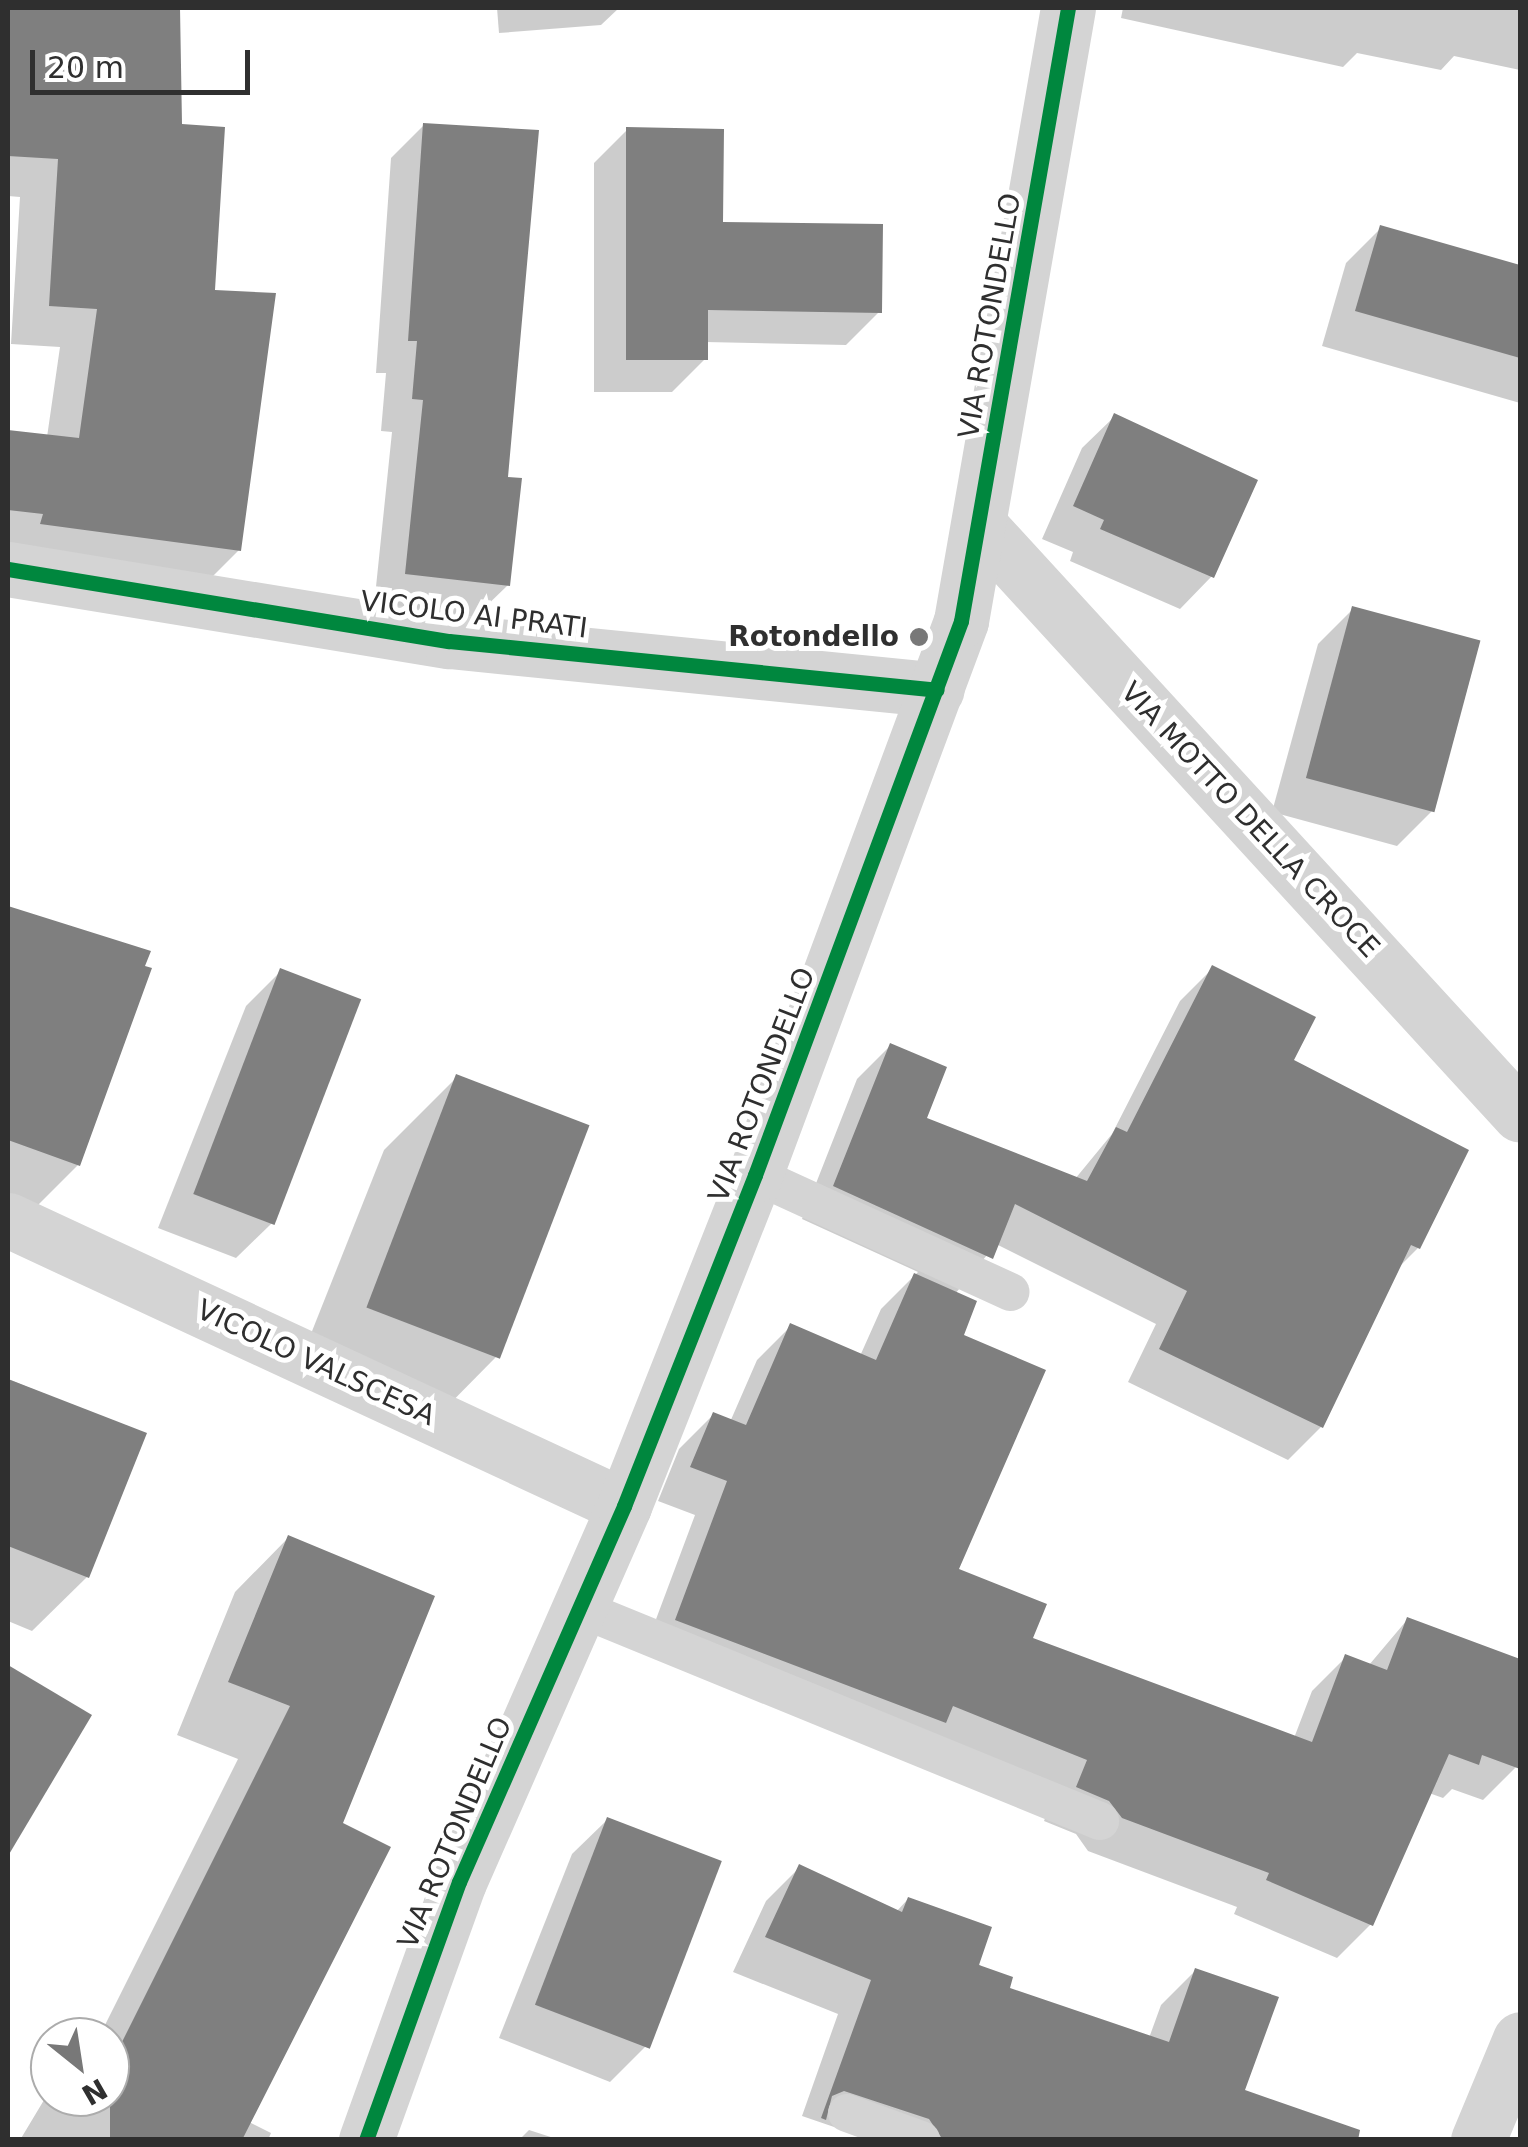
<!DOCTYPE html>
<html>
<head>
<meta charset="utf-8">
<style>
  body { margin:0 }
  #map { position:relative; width:1528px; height:2147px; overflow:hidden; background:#fff; font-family:"DejaVu Sans",sans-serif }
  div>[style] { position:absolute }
  .shadow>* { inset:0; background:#0003 }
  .building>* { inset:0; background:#7f7f7f; transform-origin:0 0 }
  .lane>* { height:38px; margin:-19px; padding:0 19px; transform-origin:19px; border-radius:19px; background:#d4d4d4 }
  .street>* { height:55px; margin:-27.5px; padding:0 27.5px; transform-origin:27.5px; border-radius:27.5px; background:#d4d4d4 }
  .cycleway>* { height:15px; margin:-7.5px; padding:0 7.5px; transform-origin:7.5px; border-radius:7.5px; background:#00873e }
  .dots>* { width:28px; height:28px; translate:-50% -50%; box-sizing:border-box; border:5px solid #fff; border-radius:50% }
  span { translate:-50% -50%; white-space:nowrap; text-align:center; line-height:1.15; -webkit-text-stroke:10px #fff; paint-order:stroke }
  .street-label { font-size:28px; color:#2f2f2f }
  .poi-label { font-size:28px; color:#2f2f2f; font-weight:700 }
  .right { translate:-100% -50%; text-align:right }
  .frame { position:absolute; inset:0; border:10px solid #2f2f2f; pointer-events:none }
  .north { position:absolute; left:30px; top:2017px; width:100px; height:100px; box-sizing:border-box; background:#fff; border:2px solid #acacac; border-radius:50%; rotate:150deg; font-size:28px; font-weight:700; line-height:40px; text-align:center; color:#2f2f2f }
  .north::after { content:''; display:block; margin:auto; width:35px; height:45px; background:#787878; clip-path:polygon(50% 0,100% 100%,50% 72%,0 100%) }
  .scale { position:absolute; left:30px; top:50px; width:220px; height:45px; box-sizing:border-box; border:5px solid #2f2f2f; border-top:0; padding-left:12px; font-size:30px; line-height:35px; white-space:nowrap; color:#2f2f2f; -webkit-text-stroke:8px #fff; paint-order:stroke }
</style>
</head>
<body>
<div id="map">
  <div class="shadow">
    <i style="clip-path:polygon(41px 8px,177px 8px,180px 126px,212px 292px,239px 550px,200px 589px,8px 563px,8px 433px,47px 437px,60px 347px,11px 344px,20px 197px,8px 196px,8px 13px,41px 13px)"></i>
    <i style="clip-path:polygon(497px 8px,619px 8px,601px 25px,499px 33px)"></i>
    <i style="clip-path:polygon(1123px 8px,1520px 8px,1520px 70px,1454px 56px,1441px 70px,1357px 53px,1343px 67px,1121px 18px)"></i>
    <i style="clip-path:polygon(424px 125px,505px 479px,508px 585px,475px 617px,374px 606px,392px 432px,381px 431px,386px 373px,376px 373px,391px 158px)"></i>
    <i style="clip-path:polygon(627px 130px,720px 225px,879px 312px,846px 345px,705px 342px,705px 359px,672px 392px,594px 392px,594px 163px)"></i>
    <i style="clip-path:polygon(1381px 228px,1520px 267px,1520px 403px,1322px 346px,1346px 263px)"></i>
    <i style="clip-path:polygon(1115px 416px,1212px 576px,1180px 609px,1070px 561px,1073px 552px,1042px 539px,1082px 448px)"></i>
    <i style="clip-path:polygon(1353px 609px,1432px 811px,1397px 846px,1272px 812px,1318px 644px)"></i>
    <i style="clip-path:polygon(8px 907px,148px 952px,78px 1165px,8px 1235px)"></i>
    <i style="clip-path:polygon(1213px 968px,1290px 1061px,1418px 1248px,1397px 1269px,1321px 1427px,1288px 1460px,1128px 1382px,1156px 1324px,996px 1244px,955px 1294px,960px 1336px,956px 1570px,1029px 1640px,1294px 1738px,1312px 1691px,1346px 1657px,1369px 1665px,1407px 1620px,1520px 1662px,1516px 1767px,1483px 1800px,1452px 1789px,1443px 1798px,1429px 1793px,1371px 1924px,1337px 1958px,1234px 1914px,1237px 1907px,1088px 1851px,1076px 1834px,1044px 1821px,1054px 1794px,643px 1654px,695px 1515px,658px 1501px,679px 1449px,713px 1415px,730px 1422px,757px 1360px,791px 1326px,860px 1356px,881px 1309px,918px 1272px,802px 1219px,857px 1079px,890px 1046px,924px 1120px,1075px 1179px,1112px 1134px,1180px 1001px)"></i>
    <i style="clip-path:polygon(281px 971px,271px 1224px,236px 1258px,158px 1228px,246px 1006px)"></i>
    <i style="clip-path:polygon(457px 1077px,587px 1127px,496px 1357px,424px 1430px,293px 1379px,384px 1150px)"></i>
    <i style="clip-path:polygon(8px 1379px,143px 1434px,87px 1577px,32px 1631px,8px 1621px)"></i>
    <i style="clip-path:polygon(288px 1538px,340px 1824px,249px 2122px,271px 2133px,268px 2140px,20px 2140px,50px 2090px,50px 2097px,110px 2097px,110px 2037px,99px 2037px,238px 1759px,177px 1735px,235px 1592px)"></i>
    <i style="clip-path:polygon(8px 1668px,89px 1716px,8px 1843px)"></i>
    <i style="clip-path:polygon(607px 1820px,645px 2047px,610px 2082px,499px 2038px,572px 1854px)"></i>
    <i style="clip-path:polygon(800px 1867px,896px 1912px,908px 1899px,1007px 1990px,1149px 2038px,1161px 2005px,1196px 1970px,1242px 2092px,1365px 2140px,872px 2140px,802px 2116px,838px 2014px,733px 1972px,766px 1901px)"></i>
    <i style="clip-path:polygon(529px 2130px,560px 2140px,519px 2140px)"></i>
  </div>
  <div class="building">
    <i style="clip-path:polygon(180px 8px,182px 124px,225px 127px,215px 290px,276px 293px,241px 551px,40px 524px,43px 514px,8px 510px,8px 430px,79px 438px,97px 309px,49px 306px,58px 159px,8px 156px,8px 10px)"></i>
    <i style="clip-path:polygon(423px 123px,539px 130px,508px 477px,522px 478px,510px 586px,405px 574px,423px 400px,412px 399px,417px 341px,408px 341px)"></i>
    <i style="clip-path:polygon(626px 127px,724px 129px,723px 222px,883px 224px,882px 313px,708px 310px,708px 360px,626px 360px)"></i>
    <i style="clip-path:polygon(1380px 225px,1520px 265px,1520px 358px,1355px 311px)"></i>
    <i style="clip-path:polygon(1114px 413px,1258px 480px,1214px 578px,1100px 529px,1104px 520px,1073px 506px)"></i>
    <i style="left:1352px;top:606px;width:133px;height:178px;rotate:15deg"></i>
    <i style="clip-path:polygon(8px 906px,151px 951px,145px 966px,152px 968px,80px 1166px,8px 1140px)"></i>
    <i style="clip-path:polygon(1212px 965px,1316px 1017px,1294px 1060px,1469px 1150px,1420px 1249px,1411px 1245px,1323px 1428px,1159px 1349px,1187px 1291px,1015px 1204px,993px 1259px,833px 1186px,890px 1043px,947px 1067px,927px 1118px,1087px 1181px,1116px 1127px,1127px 1132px)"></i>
    <i style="left:280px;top:968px;width:87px;height:242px;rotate:21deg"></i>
    <i style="left:456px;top:1074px;width:143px;height:250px;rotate:21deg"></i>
    <i style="clip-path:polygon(914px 1273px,977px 1301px,964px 1335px,1046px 1370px,959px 1569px,1047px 1604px,1033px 1638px,1312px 1742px,1345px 1654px,1387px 1670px,1407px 1617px,1520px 1659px,1520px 1769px,1482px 1755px,1479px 1765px,1449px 1754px,1373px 1926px,1266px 1880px,1269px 1873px,1122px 1818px,1109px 1801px,1076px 1787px,1087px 1760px,953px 1706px,946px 1723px,675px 1620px,727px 1481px,690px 1467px,713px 1412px,746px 1425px,790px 1323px,876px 1360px)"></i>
    <i style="clip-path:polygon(8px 1379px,147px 1433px,89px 1578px,8px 1546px)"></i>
    <i style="clip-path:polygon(288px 1535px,435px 1596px,343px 1823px,391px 1847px,242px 2140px,110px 2140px,110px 2066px,290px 1706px,228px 1682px)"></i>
    <i style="clip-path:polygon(8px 1665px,92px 1715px,8px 1856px)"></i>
    <i style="left:607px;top:1817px;width:123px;height:201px;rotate:21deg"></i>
    <i style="clip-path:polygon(799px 1864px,902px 1912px,908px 1897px,992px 1927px,979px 1965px,1013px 1977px,1010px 1988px,1169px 2042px,1195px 1968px,1279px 1997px,1245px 2090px,1360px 2130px,1358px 2140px,943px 2140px,929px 2119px,844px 2091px,832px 2096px,826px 2120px,821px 2118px,871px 1980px,765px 1937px)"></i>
  </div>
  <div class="lane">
    <i style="left:755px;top:1175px;width:281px;rotate:24.6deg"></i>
    <i style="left:579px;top:1608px;width:563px;rotate:22.24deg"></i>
    <i style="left:847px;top:2113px;width:79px;rotate:20deg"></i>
  </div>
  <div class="street">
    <i style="left:979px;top:525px;width:800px;rotate:47.48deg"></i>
    <i style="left:8px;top:569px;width:447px;rotate:9.3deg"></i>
    <i style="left:449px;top:641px;width:490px;rotate:5.7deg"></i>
    <i style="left:8px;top:1220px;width:679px;rotate:24.9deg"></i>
    <i style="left:366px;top:2140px;width:274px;rotate:-70.2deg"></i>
    <i style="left:459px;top:1882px;width:411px;rotate:-66.3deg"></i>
    <i style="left:624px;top:1506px;width:356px;rotate:-68.4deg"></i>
    <i style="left:755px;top:1175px;width:591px;rotate:-69.6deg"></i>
    <i style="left:961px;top:621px;width:622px;rotate:-80.1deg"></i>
    <i style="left:1478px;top:2140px;width:109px;rotate:-67.4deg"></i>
  </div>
  <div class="cycleway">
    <i style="left:8px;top:569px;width:447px;rotate:9.3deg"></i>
    <i style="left:449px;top:641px;width:490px;rotate:5.7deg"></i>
    <i style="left:366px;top:2140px;width:274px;rotate:-70.2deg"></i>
    <i style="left:459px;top:1882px;width:411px;rotate:-66.3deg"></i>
    <i style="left:624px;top:1506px;width:356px;rotate:-68.4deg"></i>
    <i style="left:755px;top:1175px;width:591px;rotate:-69.6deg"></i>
    <i style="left:961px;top:621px;width:622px;rotate:-80.1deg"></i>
  </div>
  <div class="dots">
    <i style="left:919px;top:637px;background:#787878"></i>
  </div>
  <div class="street-label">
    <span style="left:990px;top:316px;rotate:-80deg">VIA ROTONDELLO</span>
    <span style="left:474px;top:615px;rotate:7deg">VICOLO AI PRATI</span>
    <span style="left:1250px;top:820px;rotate:47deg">VIA MOTTO DELLA CROCE</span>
    <span style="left:762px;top:1085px;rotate:-69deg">VIA ROTONDELLO</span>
    <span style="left:316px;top:1363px;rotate:25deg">VICOLO VALSCESA</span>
    <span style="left:455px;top:1833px;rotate:-67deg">VIA ROTONDELLO</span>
  </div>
  <div class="poi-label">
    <span class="right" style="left:899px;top:637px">Rotondello</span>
  </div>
  <div class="frame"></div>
  <div class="north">N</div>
  <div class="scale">20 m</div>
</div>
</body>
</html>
